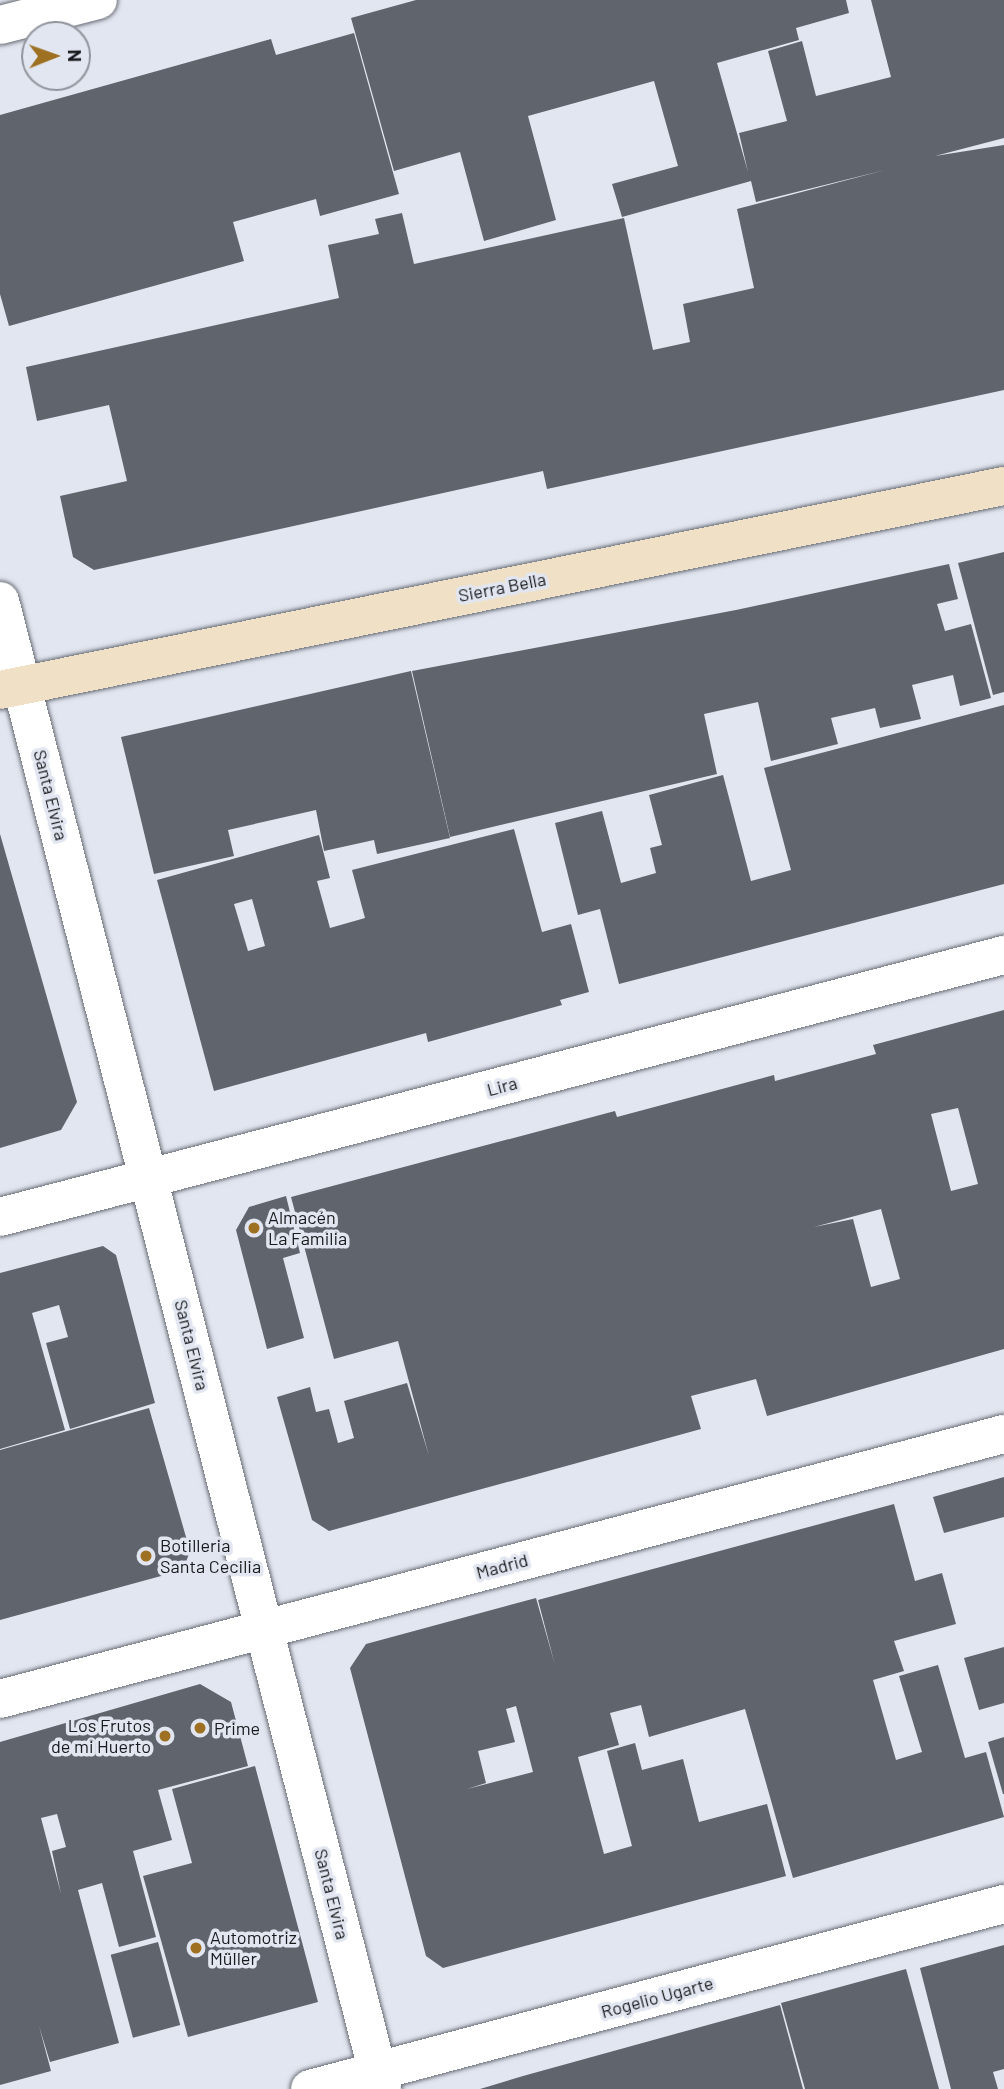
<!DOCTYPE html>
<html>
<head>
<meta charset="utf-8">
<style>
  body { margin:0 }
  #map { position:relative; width:1004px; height:2089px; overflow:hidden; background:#e2e6f0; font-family:Barlow,sans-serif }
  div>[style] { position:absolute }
  .building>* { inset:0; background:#60646d; transform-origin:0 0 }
  .roads { filter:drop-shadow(0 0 2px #676b74) drop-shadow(0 0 2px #676b74) }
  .minor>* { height:38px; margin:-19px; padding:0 19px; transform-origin:19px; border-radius:19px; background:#fff }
  .secondary>* { height:38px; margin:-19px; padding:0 19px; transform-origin:19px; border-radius:19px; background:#f0e0c5 }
  .dots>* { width:19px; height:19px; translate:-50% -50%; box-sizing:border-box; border:4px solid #e2e6f0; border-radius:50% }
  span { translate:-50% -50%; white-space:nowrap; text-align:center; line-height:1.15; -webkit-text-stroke:7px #e2e6f0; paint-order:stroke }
  .street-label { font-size:18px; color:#181a1d }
  .poi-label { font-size:18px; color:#181a1d }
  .left { translate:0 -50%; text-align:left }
  .right { translate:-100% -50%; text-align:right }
  .north { position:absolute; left:21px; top:21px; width:70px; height:70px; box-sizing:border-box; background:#e2e6f0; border:2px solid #91949c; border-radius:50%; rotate:89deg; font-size:19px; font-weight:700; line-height:28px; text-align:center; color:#181a1d }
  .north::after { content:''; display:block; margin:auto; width:24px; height:32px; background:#9e7122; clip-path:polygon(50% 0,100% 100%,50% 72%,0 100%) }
</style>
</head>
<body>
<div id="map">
  <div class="building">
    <i style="clip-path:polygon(416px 0,846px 0,849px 13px,796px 28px,799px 40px,717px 63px,748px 172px,739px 133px,787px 121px,768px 51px,802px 41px,816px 96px,891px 77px,871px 0,1004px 0,1004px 138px,935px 156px,1004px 145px,1004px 390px,547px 489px,543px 471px,94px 570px,73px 557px,60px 496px,127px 481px,109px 405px,37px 421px,26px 367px,339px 298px,328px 245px,379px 234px,375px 219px,402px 213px,414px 264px,624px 218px,653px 350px,690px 342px,683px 304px,754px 288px,737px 209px,885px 170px,756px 202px,751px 181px,622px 217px,612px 184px,678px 166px,654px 81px,528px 116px,556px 220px,484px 241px,460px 152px,394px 171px,351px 18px)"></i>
    <i style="clip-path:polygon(354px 33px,399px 194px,320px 216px,316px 199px,233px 222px,244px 261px,9px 326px,0 294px,0 115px,271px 39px,276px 55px)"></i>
    <i style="clip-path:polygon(1004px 552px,1004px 692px,993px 695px,958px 563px)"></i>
    <i style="clip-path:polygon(949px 564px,958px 599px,937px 604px,945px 631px,971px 624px,991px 698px,960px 706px,953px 675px,912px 685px,921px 719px,880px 728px,875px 708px,831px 718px,838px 744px,771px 761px,758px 702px,704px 714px,717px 774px,450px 837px,412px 671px,736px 610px)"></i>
    <i style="clip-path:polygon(411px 671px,450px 838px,377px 854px,374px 840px,324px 851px,316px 810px,228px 830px,234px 856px,154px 874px,121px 737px)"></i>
    <i style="clip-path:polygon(1004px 705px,1004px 884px,619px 984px,600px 909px,578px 915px,555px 823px,602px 811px,621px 883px,656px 873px,650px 848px,662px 845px,649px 795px,723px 775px,751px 881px,791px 870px,764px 768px)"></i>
    <i style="clip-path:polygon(evenodd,514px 829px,542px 932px,571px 924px,589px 992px,560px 1000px,562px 1005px,428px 1042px,426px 1033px,214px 1091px,157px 880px,319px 835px,330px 878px,317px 881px,330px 928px,365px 918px,352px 870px,514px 829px,252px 899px,265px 946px,248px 951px,234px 904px,252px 899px)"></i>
    <i style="clip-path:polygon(0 834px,77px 1102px,61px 1130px,0 1148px)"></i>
    <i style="clip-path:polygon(evenodd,1004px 1010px,1004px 1349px,767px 1416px,756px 1379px,691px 1396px,701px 1429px,329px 1531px,312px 1520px,277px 1397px,310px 1387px,316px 1412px,329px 1409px,338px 1443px,354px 1438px,344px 1401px,407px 1383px,429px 1456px,398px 1341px,334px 1359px,291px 1197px,615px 1111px,617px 1117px,774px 1075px,775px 1081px,876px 1054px,873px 1045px,1004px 1010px,958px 1108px,978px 1184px,951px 1191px,931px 1114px,958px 1108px,1004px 1010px,881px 1209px,900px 1279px,871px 1287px,853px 1219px,814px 1227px,881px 1209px)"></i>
    <i style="clip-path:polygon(286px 1196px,300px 1253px,283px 1258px,304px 1338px,267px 1349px,236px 1230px,249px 1207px)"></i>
    <i style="clip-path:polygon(103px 1246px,116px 1255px,155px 1403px,70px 1429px,46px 1343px,68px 1337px,59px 1305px,32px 1313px,65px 1430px,0 1449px,0 1273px)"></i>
    <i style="clip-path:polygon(149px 1408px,190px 1551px,183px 1570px,0 1620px,0 1450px)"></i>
    <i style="clip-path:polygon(1004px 1477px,1004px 1517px,944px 1533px,933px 1497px)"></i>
    <i style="clip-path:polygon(evenodd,894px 1504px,915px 1581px,942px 1573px,956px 1624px,894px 1641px,904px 1671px,873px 1680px,896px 1760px,922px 1752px,899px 1676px,938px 1665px,965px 1758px,986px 1752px,1004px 1817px,793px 1878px,745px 1709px,649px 1737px,641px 1705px,610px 1713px,619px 1745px,578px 1757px,604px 1854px,632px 1846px,607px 1751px,635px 1743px,642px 1770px,683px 1759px,699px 1822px,767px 1804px,786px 1876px,443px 1968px,426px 1956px,350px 1668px,366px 1644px,536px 1598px,555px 1665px,538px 1600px,894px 1504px,516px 1706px,533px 1772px,467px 1789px,486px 1783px,478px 1751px,515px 1742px,506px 1709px,516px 1706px)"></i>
    <i style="clip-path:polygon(1004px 1647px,1004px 1703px,979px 1710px,964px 1658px)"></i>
    <i style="clip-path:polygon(evenodd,200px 1684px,231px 1702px,248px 1766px,158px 1790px,172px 1840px,133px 1851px,156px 1937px,119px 1947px,102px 1883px,78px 1890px,119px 2043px,50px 2062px,39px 2026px,51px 2071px,0 2085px,0 1742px,200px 1684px,57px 1814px,66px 1847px,52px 1851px,61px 1894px,41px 1818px,57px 1814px)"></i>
    <i style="clip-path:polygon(1004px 1737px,1004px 1794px,1003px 1794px,988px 1742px)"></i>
    <i style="clip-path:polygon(255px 1766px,318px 2002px,188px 2037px,143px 1876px,192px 1863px,172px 1789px)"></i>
    <i style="left:158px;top:1942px;width:86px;height:49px;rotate:75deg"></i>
    <i style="clip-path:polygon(1004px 1945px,1004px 2069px,993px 2072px,998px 2089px,951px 2089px,920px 1968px)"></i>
    <i style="clip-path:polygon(906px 1969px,939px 2089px,805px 2089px,781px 2003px)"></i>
    <i style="clip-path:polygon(780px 2005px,803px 2089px,480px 2089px,523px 2076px)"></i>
  </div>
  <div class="roads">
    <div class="minor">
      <i style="left:0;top:25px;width:101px;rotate:-14.3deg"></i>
      <i style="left:0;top:601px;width:1536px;rotate:75.6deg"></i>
      <i style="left:0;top:1217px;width:1038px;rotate:-14.63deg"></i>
      <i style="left:0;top:1699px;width:1038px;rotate:-14.79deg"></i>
      <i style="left:310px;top:2089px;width:718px;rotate:-14.93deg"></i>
    </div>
    <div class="secondary">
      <i style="left:0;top:690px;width:1025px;rotate:-11.49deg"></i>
    </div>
  </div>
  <div class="dots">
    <i style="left:254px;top:1228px;background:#9e7122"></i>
    <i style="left:146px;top:1556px;background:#9e7122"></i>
    <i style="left:200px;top:1728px;background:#9e7122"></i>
    <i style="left:165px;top:1736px;background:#9e7122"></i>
    <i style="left:196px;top:1948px;background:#9e7122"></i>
  </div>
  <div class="street-label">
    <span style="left:502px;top:587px;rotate:-11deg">Sierra Bella</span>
    <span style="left:51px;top:795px;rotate:76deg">Santa Elvira</span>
    <span style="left:502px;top:1086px;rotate:-15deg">Lira</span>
    <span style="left:192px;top:1345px;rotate:76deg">Santa Elvira</span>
    <span style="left:502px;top:1566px;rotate:-15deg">Madrid</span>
    <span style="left:332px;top:1894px;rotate:76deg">Santa Elvira</span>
    <span style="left:657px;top:1997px;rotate:-15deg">Rogelio Ugarte</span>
  </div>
  <div class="poi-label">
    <span class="left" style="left:268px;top:1228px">Almacén<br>La Familia</span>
    <span class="left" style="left:160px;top:1556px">Botilleria<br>Santa Cecilia</span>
    <span class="right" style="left:151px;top:1736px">Los Frutos<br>de mi Huerto</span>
    <span class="left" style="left:214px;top:1728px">Prime</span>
    <span class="left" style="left:210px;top:1948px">Automotriz<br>Müller</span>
  </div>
  <div class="north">N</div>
</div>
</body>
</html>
